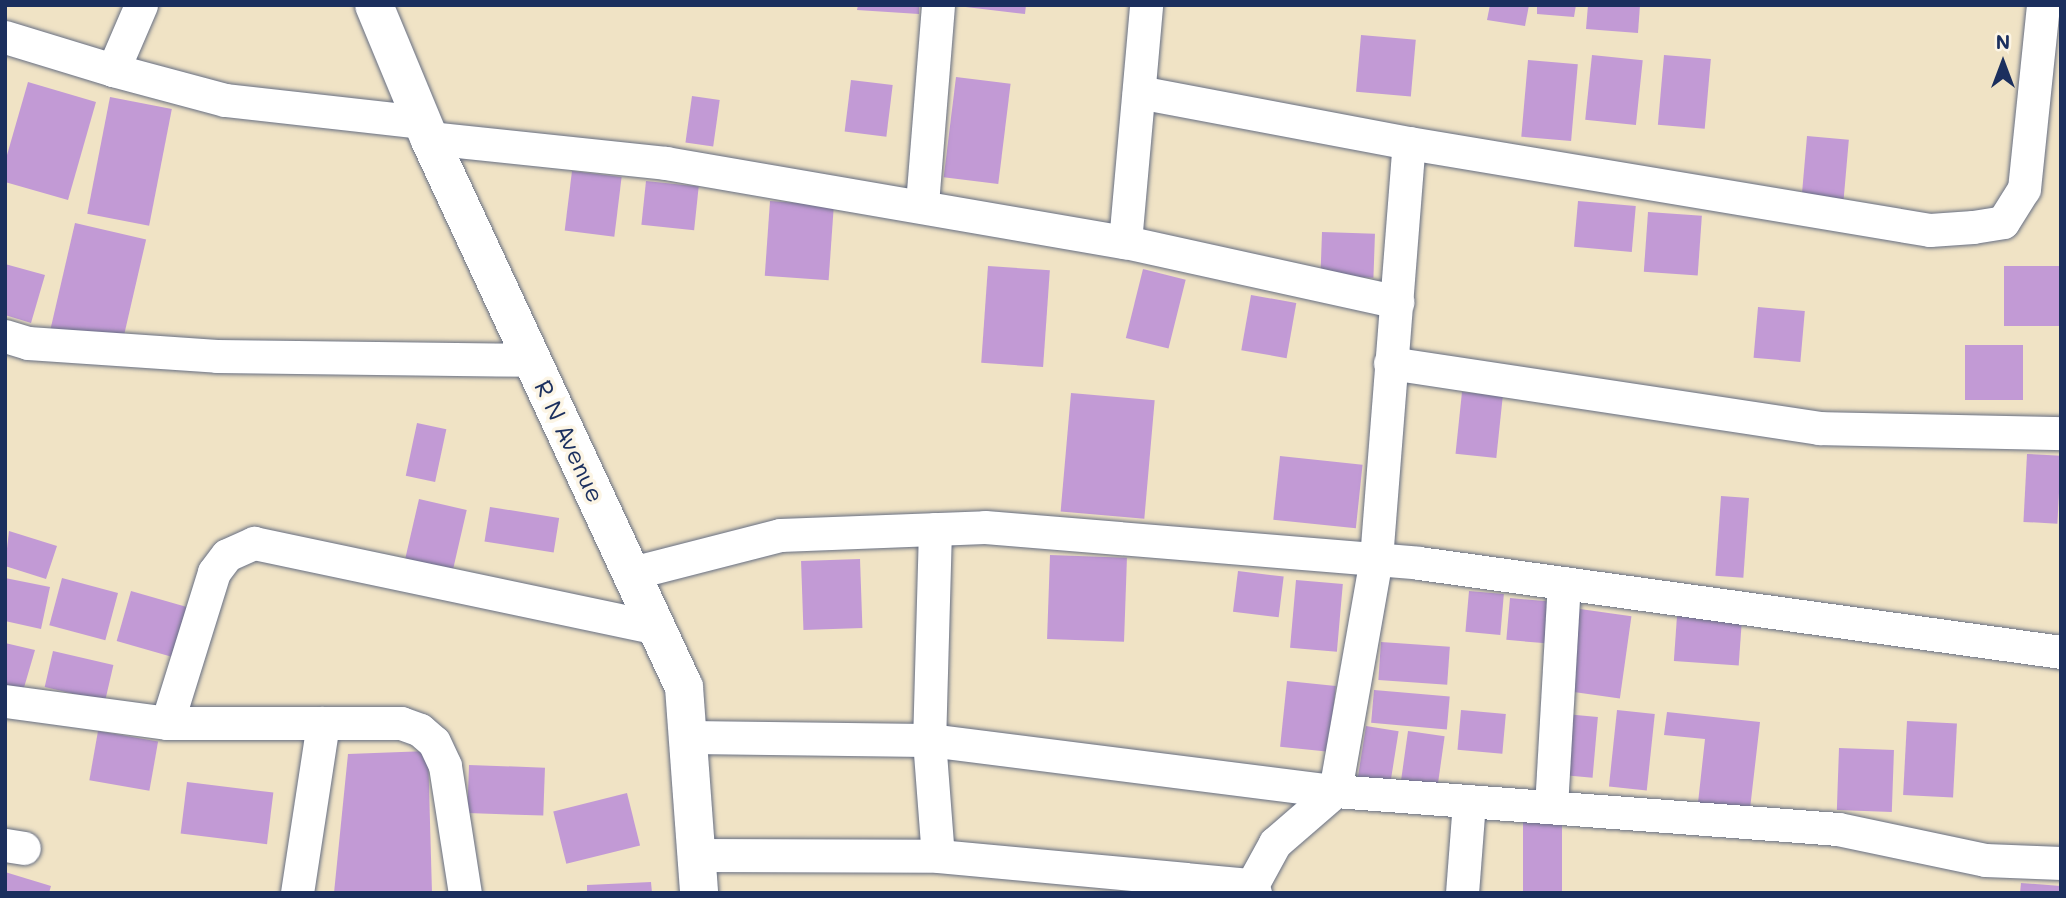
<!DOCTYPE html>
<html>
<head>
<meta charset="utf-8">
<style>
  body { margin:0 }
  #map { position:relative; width:2066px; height:898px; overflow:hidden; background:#f0e3c5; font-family:Mali,sans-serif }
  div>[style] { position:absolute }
  .building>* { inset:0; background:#c29ad5; transform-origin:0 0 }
  .roads { filter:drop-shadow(0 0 2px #666e82) drop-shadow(0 0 2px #666e82) }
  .minor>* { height:33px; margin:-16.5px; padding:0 16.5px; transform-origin:16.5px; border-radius:16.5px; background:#fff }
  .primary>* { height:38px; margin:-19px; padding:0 19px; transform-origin:19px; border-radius:19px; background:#fff }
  span { translate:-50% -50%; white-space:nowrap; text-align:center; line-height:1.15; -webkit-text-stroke:7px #fcf5e5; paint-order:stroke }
  .street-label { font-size:24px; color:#1b2f5e }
  .frame { position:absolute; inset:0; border:7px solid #1b2f5e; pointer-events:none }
  .north { position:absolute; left:1968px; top:28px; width:70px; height:70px; -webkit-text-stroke:5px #fcf5e5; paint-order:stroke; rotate:0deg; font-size:19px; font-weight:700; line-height:28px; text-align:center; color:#1b2f5e }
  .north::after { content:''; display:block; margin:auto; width:24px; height:32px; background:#1b2f5e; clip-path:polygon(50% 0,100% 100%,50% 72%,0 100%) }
</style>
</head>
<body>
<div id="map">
  <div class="building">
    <i style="clip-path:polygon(858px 5px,919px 5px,919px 14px,857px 10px)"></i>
    <i style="clip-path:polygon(949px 5px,1026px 5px,1025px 14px)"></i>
    <i style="clip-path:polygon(1490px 5px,1529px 5px,1525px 26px,1487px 20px)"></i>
    <i style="clip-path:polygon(1537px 5px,1576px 5px,1574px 17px,1537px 14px)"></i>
    <i style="clip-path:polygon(1588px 5px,1640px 5px,1638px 33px,1586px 29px)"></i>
    <i style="left:1361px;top:35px;width:55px;height:57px;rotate:5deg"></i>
    <i style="left:1592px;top:55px;width:51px;height:65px;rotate:6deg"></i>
    <i style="left:1664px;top:55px;width:47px;height:70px;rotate:5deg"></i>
    <i style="left:1528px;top:60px;width:50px;height:77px;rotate:5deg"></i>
    <i style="left:956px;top:77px;width:55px;height:101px;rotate:7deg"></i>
    <i style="left:851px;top:80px;width:42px;height:52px;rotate:7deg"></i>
    <i style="clip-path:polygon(28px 82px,96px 102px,68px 200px,5px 182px,5px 162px)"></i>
    <i style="left:692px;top:96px;width:28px;height:47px;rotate:8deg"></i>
    <i style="left:110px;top:97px;width:63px;height:119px;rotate:11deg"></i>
    <i style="left:1807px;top:136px;width:42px;height:60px;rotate:5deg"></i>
    <i style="left:572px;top:171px;width:50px;height:60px;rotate:7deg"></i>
    <i style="left:646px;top:181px;width:53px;height:44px;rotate:6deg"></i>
    <i style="left:770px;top:201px;width:64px;height:75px;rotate:4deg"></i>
    <i style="left:1578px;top:201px;width:58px;height:46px;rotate:5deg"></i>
    <i style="left:1648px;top:212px;width:54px;height:60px;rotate:4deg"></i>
    <i style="left:75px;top:223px;width:73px;height:109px;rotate:13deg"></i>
    <i style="left:1322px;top:232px;width:53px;height:44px;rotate:2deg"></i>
    <i style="clip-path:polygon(5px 264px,45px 275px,31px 323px,5px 315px)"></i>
    <i style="left:988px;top:266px;width:62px;height:97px;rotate:4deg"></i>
    <i style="left:2004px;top:266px;width:57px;height:60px"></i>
    <i style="left:1143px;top:269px;width:44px;height:71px;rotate:14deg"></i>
    <i style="left:1251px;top:295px;width:46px;height:56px;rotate:10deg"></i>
    <i style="left:1758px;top:307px;width:47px;height:51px;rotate:5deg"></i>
    <i style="left:1965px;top:345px;width:58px;height:55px"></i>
    <i style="left:1462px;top:392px;width:41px;height:62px;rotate:6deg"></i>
    <i style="left:1071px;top:393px;width:84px;height:119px;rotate:5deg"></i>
    <i style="left:417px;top:423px;width:30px;height:54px;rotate:12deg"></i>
    <i style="left:2027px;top:454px;width:34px;height:68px;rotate:3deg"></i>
    <i style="left:1280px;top:456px;width:83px;height:64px;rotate:6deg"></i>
    <i style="left:1721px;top:496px;width:28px;height:80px;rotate:4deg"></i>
    <i style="left:419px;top:499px;width:49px;height:70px;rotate:13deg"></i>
    <i style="left:490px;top:507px;width:70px;height:35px;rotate:9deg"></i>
    <i style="clip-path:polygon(9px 531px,57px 546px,46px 579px,5px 566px)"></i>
    <i style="left:1050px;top:555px;width:77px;height:84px;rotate:2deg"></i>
    <i style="left:860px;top:559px;width:69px;height:59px;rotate:88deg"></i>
    <i style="left:1238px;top:571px;width:46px;height:41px;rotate:7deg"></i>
    <i style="clip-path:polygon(5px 578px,50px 587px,41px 629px,5px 621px)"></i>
    <i style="left:62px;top:578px;width:58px;height:49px;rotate:15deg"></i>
    <i style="left:1296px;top:580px;width:47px;height:68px;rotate:5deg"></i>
    <i style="left:131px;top:591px;width:58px;height:52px;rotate:16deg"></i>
    <i style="left:1469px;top:591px;width:35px;height:41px;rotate:5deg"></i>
    <i style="left:1510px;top:598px;width:43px;height:42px;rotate:5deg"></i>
    <i style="left:1573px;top:608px;width:59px;height:83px;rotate:8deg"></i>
    <i style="left:1677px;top:616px;width:65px;height:45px;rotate:4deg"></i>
    <i style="left:1381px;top:642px;width:69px;height:38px;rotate:4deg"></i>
    <i style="clip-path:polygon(5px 643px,35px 650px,23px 691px,5px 686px)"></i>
    <i style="left:53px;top:651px;width:62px;height:37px;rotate:13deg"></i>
    <i style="left:1287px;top:681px;width:49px;height:66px;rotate:6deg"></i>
    <i style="left:1374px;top:690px;width:76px;height:33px;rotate:5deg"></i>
    <i style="left:1461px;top:710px;width:45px;height:40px;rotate:5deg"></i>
    <i style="left:1617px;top:710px;width:38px;height:77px;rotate:6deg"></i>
    <i style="clip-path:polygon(1667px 712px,1760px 722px,1750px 809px,1698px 803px,1705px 739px,1664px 735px)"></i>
    <i style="left:1565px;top:714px;width:33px;height:61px;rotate:5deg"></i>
    <i style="left:1907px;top:721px;width:50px;height:74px;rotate:3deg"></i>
    <i style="left:1366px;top:726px;width:33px;height:71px;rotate:9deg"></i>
    <i style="left:98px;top:731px;width:61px;height:50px;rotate:10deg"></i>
    <i style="left:1408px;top:731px;width:37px;height:58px;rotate:8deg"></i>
    <i style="left:1839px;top:748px;width:55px;height:62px;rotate:2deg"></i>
    <i style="clip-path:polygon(428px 751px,432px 893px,334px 893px,348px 754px)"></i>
    <i style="left:469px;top:765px;width:76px;height:48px;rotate:2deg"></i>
    <i style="left:187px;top:782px;width:87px;height:52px;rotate:7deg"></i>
    <i style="left:627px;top:793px;width:54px;height:76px;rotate:76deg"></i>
    <i style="left:1523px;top:818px;width:39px;height:74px"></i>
    <i style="clip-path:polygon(5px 872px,51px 886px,49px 893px,5px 893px)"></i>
    <i style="clip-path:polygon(651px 882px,652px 893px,587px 893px,587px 885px)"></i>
    <i style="clip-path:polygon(2021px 883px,2061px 886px,2061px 893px,2020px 893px)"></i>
  </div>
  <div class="roads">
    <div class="minor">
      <i style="left:141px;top:5px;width:71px;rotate:113.3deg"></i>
      <i style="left:113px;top:70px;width:116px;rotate:15deg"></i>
      <i style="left:225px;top:100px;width:198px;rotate:6.4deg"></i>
      <i style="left:5px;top:37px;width:113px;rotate:17deg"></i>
      <i style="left:1139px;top:92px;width:275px;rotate:10.7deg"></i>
      <i style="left:1409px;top:143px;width:528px;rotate:9.48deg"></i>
      <i style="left:1930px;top:230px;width:43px;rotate:-4deg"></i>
      <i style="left:1973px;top:227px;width:30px;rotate:-9deg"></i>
      <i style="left:2003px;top:222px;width:39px;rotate:-58deg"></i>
      <i style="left:2024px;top:189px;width:185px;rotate:-84.1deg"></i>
      <i style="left:429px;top:138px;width:238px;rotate:6deg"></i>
      <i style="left:666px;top:163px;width:466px;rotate:9.8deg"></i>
      <i style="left:1125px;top:242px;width:238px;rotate:-84.9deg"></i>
      <i style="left:922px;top:204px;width:200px;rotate:-85.4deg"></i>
      <i style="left:1125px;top:242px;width:279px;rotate:12.4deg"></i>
      <i style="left:5px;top:336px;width:24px;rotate:17deg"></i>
      <i style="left:28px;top:343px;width:189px;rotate:3.9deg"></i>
      <i style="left:217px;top:356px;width:316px;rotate:0.7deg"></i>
      <i style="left:1390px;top:363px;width:434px;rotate:8.6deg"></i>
      <i style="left:1819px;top:428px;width:242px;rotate:1.2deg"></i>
      <i style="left:935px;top:529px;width:211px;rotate:91.6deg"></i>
      <i style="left:929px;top:740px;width:116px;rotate:85.6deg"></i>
      <i style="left:632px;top:573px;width:153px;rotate:-14.4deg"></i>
      <i style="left:780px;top:535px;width:205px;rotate:-2.2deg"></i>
      <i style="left:985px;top:527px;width:435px;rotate:4.7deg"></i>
      <i style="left:1419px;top:563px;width:648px;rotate:7.89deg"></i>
      <i style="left:5px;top:701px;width:163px;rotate:7.7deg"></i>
      <i style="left:167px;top:723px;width:234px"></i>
      <i style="left:401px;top:723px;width:20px;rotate:20deg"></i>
      <i style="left:420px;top:730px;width:18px;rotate:41deg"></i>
      <i style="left:434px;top:742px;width:26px;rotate:65deg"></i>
      <i style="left:445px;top:766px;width:129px;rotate:81.1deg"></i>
      <i style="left:167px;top:723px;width:158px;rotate:-72.7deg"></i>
      <i style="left:214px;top:572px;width:21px;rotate:-53deg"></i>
      <i style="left:227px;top:555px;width:30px;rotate:-24deg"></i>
      <i style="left:254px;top:543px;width:412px;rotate:11.9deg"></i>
      <i style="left:687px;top:737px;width:242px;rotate:0.7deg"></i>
      <i style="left:929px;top:740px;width:409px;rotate:7.2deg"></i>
      <i style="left:1335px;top:791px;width:504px;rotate:4.32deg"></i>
      <i style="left:1838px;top:829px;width:150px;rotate:11.9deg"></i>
      <i style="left:1985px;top:860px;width:76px;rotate:2.3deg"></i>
      <i style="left:1551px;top:807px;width:224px;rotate:-86.7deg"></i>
      <i style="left:5px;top:845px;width:19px;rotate:9deg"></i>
      <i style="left:696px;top:855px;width:242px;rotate:0.2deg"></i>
      <i style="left:938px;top:856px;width:315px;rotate:5.3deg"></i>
      <i style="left:297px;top:893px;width:172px;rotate:-81.3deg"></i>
      <i style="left:1255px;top:893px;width:9px;rotate:-111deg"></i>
      <i style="left:1252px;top:885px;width:48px;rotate:-61.3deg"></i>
      <i style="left:1275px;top:843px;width:79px;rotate:-40.9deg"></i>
      <i style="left:1335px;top:791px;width:236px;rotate:-80deg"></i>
      <i style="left:1376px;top:559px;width:417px;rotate:-85.5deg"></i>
      <i style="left:1462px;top:893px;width:92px;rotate:-85.6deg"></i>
    </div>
    <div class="primary">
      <i style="left:374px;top:5px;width:144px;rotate:67.5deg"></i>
      <i style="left:429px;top:138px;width:605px;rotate:65.09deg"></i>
      <i style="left:684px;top:687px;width:207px;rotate:85.8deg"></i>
    </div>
  </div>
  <div class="street-label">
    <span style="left:570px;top:441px;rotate:65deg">R N Avenue</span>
  </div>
  <div class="frame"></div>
  <div class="north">N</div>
</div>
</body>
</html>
